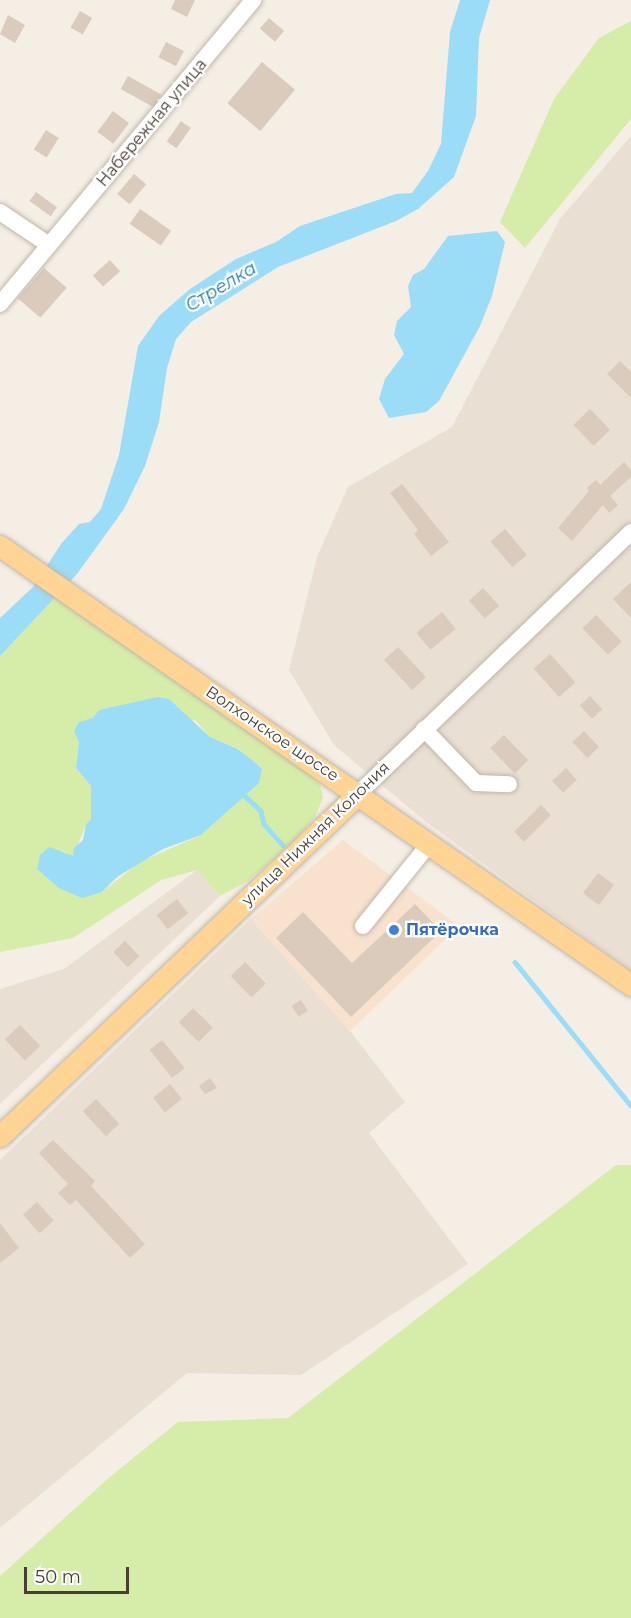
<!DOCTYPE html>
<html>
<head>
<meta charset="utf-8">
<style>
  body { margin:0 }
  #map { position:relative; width:631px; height:1618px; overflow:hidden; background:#f4eee5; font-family:Montserrat,sans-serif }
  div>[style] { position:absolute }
  .residential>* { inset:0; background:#e9dfd3 }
  .commercial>* { inset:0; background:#f8e2ce }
  .green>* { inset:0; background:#d6edaa }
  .water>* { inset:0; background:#9bdcf7 }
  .stream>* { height:4.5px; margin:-2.25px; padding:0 2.25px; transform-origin:2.25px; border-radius:2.25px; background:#9bdcf7 }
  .building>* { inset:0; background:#dacbbd; transform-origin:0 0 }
  .roads { filter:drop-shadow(0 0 2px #c1b5a7) drop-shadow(0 0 2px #c1b5a7) }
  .minor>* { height:16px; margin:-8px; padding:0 8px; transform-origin:8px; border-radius:8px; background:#fff }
  .major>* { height:21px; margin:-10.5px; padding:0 10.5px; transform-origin:10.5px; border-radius:10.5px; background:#ffd494 }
  .dots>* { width:16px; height:16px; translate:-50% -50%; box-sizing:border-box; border:3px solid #fff; border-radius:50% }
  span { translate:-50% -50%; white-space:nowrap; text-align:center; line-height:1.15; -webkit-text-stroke:4.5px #fff; paint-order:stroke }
  .street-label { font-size:16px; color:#483e34 }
  .shop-label { font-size:16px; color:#366cbe; font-weight:700 }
  .left { translate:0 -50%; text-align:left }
  .water-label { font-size:18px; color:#207ca4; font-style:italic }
  .scale { position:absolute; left:24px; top:1567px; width:105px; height:27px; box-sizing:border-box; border:3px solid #483e34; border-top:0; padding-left:8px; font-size:18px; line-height:21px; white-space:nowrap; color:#483e34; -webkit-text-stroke:4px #fff; paint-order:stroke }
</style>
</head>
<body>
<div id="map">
  <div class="residential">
    <i style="clip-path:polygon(631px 136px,631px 971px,425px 821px,334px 745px,289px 670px,317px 557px,348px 487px,452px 427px,560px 219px)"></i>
    <i style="clip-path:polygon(197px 870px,220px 896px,0 1104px,0 989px,64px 969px)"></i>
    <i style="clip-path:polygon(251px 919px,350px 1031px,405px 1102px,369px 1133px,468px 1264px,301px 1375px,187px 1373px,0 1528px,0 1160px)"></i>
  </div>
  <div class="commercial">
    <i style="clip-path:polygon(343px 840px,459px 926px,350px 1031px,251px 919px)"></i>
  </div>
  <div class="green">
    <i style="clip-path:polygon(631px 21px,631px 119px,525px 248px,500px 222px,554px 99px,599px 38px)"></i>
    <i style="clip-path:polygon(evenodd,55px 597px,305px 769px,320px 784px,323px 798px,315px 817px,294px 841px,248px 881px,220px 896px,197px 870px,161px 880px,73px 938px,0 952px,0 656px,55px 597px,195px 720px,210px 737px,239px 749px,252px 760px,261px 769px,258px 783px,201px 835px,140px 862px,102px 892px,62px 851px,73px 857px,86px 824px,92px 820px,91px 786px,76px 768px,79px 742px,195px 720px)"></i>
    <i style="clip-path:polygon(616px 1165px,631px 1165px,631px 1618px,0 1618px,0 1576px,111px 1476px,178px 1422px,288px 1418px)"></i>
  </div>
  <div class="water">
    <i style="clip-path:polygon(460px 0,490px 0,479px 38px,476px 116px,454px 177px,418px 209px,396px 221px,278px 267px,191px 322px,176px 339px,167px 368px,159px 422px,145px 466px,124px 509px,77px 574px,0 656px,0 618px,33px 587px,61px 544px,79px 524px,90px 522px,101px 509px,119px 455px,138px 346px,159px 316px,190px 289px,236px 259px,276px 242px,300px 226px,396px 194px,412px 193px,428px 171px,441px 144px,450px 32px)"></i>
    <i style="clip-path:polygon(497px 231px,505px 242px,492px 296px,480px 326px,439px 401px,426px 412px,389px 418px,379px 399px,385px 379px,404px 354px,394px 335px,397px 321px,411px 307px,408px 286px,413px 275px,424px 269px,448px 236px)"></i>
    <i style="clip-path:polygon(158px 697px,169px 699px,210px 737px,238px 749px,252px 760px,262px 769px,259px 783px,201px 835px,163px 849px,117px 877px,102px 892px,82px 898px,59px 888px,37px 869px,40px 855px,49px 847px,73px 856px,74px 848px,83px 840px,86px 824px,91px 820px,91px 786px,76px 768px,79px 742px,74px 731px,79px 722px,93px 718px,99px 710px)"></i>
  </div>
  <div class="stream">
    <i style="left:244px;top:795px;width:23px;rotate:43deg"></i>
    <i style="left:261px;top:811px;width:13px;rotate:77deg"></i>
    <i style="left:264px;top:824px;width:28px;rotate:48deg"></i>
    <i style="left:515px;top:962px;width:185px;rotate:51.1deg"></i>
  </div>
  <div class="building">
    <i style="clip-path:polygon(175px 0,195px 0,187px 17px,171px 9px)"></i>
    <i style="left:80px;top:11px;width:14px;height:19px;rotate:30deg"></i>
    <i style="clip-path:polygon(8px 15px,25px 25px,15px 43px,0 34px)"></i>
    <i style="left:269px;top:18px;width:20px;height:14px;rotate:41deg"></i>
    <i style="left:166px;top:42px;width:20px;height:17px;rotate:27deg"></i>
    <i style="left:262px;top:62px;width:43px;height:54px;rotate:40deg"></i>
    <i style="left:128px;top:76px;width:38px;height:15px;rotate:29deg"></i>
    <i style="left:113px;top:111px;width:20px;height:26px;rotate:37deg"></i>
    <i style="left:181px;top:121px;width:12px;height:25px;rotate:35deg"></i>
    <i style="left:46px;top:130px;width:15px;height:23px;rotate:32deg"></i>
    <i style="left:134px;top:174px;width:16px;height:26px;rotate:40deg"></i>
    <i style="left:36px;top:192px;width:26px;height:11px;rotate:36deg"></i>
    <i style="left:140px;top:209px;width:38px;height:18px;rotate:35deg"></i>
    <i style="left:110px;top:260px;width:15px;height:23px;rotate:48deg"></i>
    <i style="left:44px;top:268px;width:30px;height:40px;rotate:41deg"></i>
    <i style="clip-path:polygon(620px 361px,631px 372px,631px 398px,607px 374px)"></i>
    <i style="left:590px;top:409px;width:29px;height:23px;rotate:46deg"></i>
    <i style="clip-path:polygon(624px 462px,631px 470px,631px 477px,610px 496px,618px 505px,609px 513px,603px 505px,572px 541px,558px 528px,589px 491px,587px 488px,596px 480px,600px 485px)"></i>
    <i style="clip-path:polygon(402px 484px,449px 542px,431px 556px,414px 534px,418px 530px,390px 493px)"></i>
    <i style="left:505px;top:529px;width:34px;height:19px;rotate:50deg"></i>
    <i style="clip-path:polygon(631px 582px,631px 618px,613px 599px)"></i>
    <i style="left:483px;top:588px;width:24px;height:19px;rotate:48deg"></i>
    <i style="left:442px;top:612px;width:22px;height:33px;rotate:51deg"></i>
    <i style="left:596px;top:615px;width:37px;height:19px;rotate:46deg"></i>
    <i style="left:398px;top:647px;width:41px;height:19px;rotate:47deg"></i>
    <i style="left:550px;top:654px;width:38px;height:22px;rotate:48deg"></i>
    <i style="left:590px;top:696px;width:18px;height:14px;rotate:47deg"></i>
    <i style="left:584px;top:731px;width:22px;height:16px;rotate:47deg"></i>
    <i style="left:504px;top:735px;width:35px;height:19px;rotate:46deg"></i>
    <i style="left:566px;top:768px;width:16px;height:19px;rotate:47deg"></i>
    <i style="left:541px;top:805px;width:14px;height:38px;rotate:45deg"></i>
    <i style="left:598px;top:873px;width:20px;height:25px;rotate:37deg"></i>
    <i style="left:177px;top:899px;width:18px;height:26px;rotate:52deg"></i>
    <i style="clip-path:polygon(415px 904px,441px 931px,351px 1017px,276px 938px,303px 912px,352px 963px)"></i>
    <i style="left:125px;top:941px;width:21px;height:16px;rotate:47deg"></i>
    <i style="left:245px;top:962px;width:30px;height:20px;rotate:46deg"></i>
    <i style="left:301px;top:1000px;width:13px;height:11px;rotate:58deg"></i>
    <i style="left:193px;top:1008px;width:28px;height:20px;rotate:45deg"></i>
    <i style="left:20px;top:1025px;width:29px;height:21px;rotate:46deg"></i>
    <i style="left:162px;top:1040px;width:36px;height:16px;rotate:51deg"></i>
    <i style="clip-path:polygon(210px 1078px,217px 1088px,205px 1094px,199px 1086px)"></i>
    <i style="left:170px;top:1084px;width:19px;height:22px;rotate:51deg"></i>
    <i style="left:96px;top:1099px;width:34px;height:18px;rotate:47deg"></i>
    <i style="clip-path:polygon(53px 1140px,95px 1181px,91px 1186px,145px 1244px,130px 1258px,76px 1200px,70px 1205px,58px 1193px,68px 1184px,39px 1153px)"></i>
    <i style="left:37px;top:1202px;width:25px;height:19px;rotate:48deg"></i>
    <i style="clip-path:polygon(0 1223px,19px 1248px,0 1263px)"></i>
  </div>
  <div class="roads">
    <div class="minor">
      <i style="left:0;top:212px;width:59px;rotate:34deg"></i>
      <i style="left:0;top:304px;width:396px;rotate:-50.2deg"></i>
      <i style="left:424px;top:729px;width:75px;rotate:46.1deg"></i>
      <i style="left:476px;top:783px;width:33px;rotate:2deg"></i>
      <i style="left:359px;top:793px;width:377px;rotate:-43.8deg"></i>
      <i style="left:363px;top:926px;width:107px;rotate:-51.1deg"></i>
    </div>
    <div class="major">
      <i style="left:0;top:546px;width:769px;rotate:34.83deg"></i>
      <i style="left:0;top:1136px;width:497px;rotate:-43.7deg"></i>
    </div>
  </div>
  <div class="dots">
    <i style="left:394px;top:930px;background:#3f7fe0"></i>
  </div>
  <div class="street-label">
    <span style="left:152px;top:123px;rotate:-50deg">Набережная улица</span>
    <span style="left:272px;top:734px;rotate:34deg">Волхонское шоссе</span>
    <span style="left:316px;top:834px;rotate:-44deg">улица Нижняя Колония</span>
  </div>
  <div class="shop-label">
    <span class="left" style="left:406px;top:930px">Пятёрочка</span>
  </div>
  <div class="water-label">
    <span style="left:221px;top:287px;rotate:-31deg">Стрелка</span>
  </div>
  <div class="scale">50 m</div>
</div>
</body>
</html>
